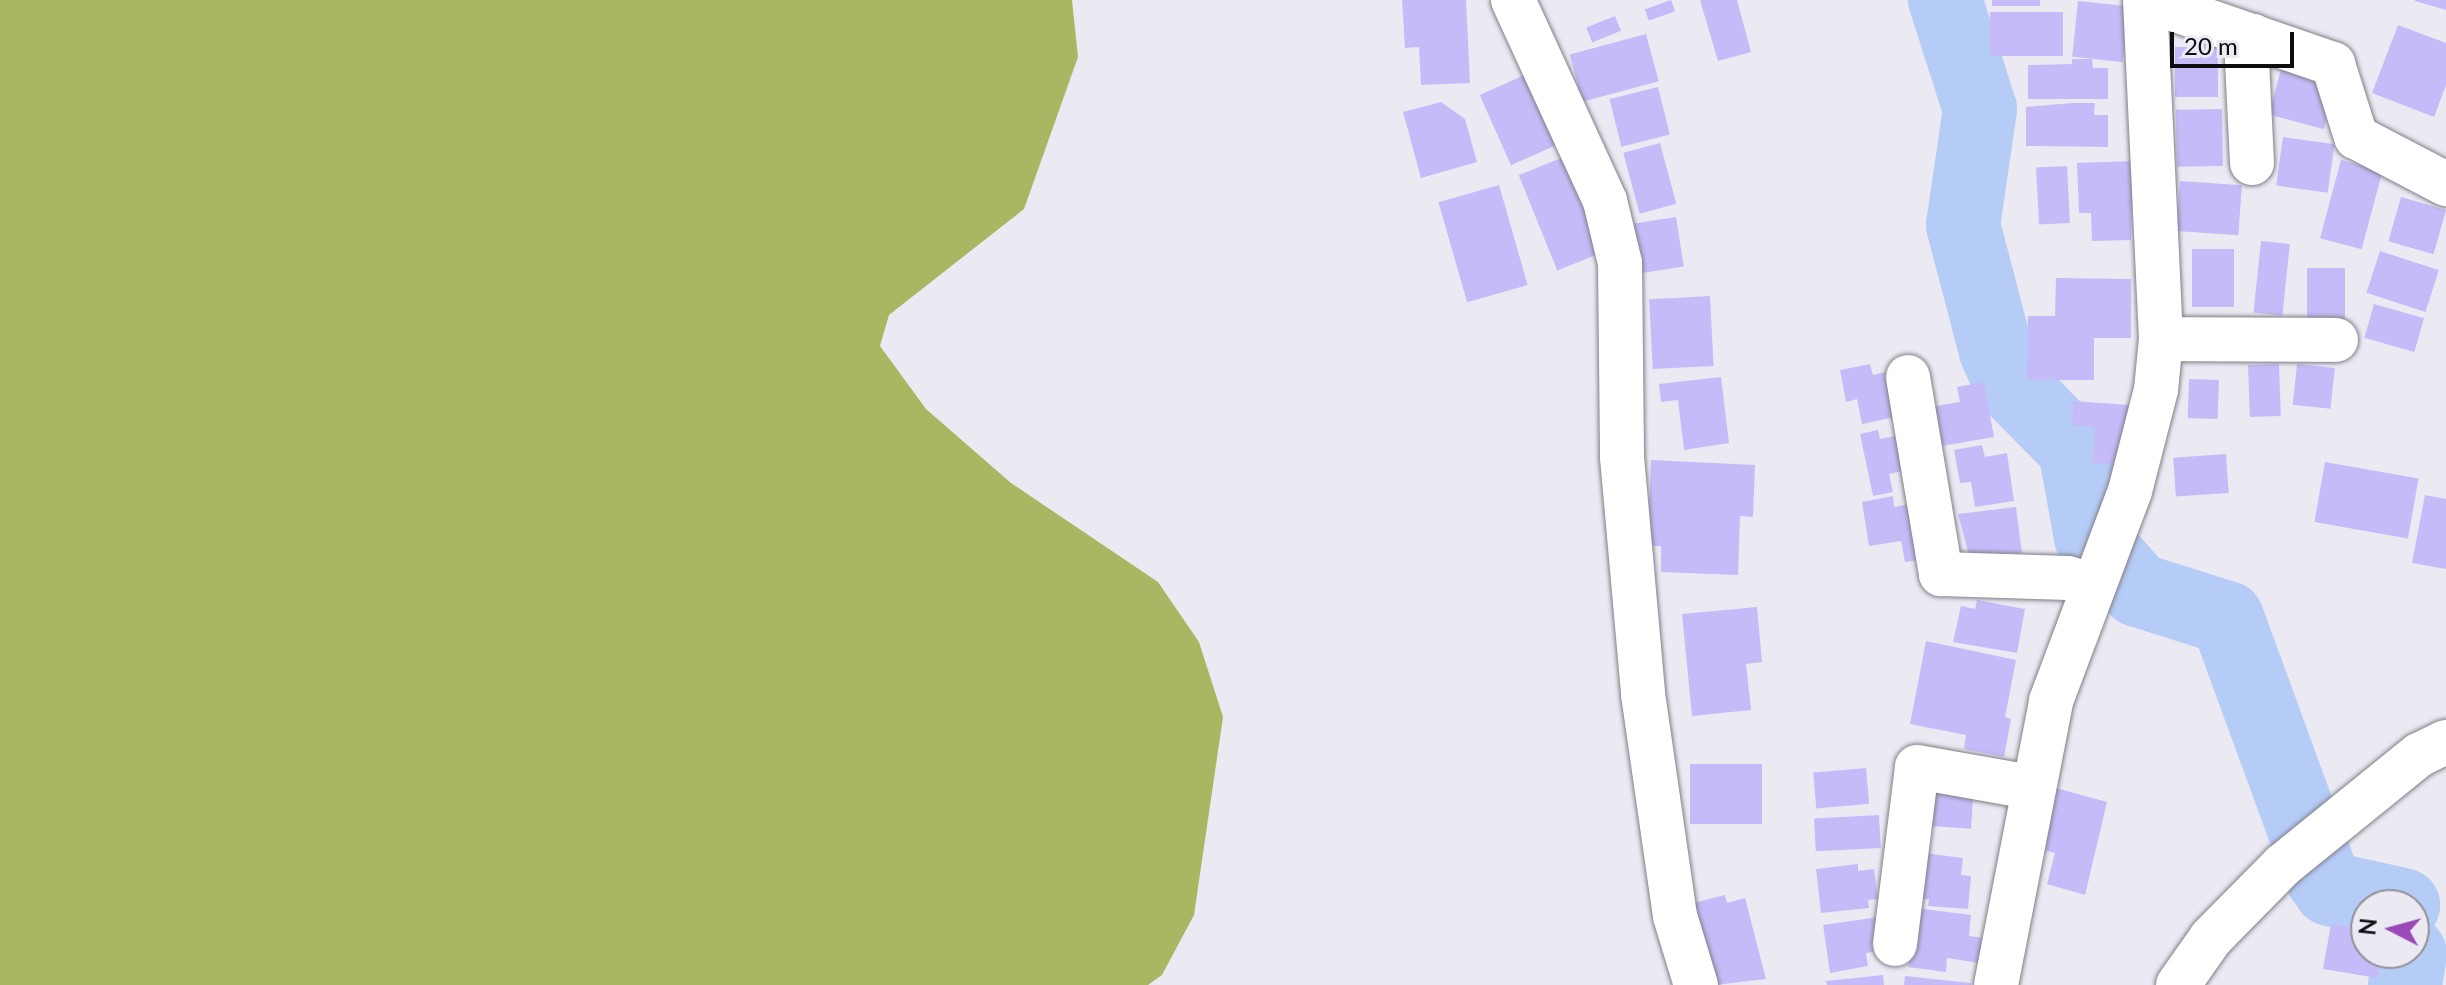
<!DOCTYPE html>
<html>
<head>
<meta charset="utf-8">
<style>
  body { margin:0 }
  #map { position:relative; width:2446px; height:985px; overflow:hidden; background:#ebeaf3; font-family:Lato,sans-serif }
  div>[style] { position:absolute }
  .forest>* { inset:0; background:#abb663 }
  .river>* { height:74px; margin:-37px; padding:0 37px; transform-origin:37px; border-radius:37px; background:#b5ccf7 }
  .building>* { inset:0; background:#c6bbf9; transform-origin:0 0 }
  .roads { filter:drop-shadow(0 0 2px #807f87) drop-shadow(0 0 2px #807f87) }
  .minor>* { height:44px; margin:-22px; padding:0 22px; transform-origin:22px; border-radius:22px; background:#fff }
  span { translate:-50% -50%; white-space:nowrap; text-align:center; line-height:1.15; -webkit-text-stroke:6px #ebeaf3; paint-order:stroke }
  .north { position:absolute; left:2350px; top:889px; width:80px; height:80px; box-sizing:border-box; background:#ebeaf3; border:2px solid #929198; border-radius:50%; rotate:276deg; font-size:22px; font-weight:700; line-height:32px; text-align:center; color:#0d0c0f }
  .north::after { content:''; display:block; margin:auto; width:28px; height:36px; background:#9949b8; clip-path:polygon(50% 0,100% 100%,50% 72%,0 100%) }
  .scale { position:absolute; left:2170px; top:32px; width:124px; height:36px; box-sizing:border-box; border:4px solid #0d0c0f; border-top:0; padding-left:10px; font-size:24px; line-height:28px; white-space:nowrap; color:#0d0c0f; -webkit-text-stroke:6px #ebeaf3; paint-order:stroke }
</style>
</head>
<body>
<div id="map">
  <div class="forest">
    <i style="clip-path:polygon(0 0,1072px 0,1078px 57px,1024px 209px,889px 315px,880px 346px,926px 409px,1011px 483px,1158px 582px,1199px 642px,1223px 717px,1194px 915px,1162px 975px,1148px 985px,0 985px)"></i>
  </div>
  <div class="river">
    <i style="left:1945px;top:0;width:114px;rotate:72.2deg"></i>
    <i style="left:1980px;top:109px;width:117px;rotate:98.3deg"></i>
    <i style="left:1963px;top:225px;width:130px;rotate:75.3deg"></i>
    <i style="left:1996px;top:351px;width:35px;rotate:66deg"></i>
    <i style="left:2010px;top:383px;width:93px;rotate:45.4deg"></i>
    <i style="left:2075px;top:449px;width:89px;rotate:79.7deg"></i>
    <i style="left:2091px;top:537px;width:71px;rotate:48.4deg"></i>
    <i style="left:2138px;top:590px;width:93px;rotate:17.5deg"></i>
    <i style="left:2227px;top:618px;width:276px;rotate:69.9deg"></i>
    <i style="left:2322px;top:877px;width:14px;rotate:56deg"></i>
    <i style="left:2330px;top:889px;width:75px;rotate:12.4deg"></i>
    <i style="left:2405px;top:985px;width:32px;rotate:-81deg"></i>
  </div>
  <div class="building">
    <i style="clip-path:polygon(1402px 0,1466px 0,1470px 83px,1421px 85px,1419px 47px,1405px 48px)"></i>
    <i style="left:1671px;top:0;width:12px;height:28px;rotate:70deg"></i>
    <i style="clip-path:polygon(1700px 0,1737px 0,1751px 52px,1718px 61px)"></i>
    <i style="left:1992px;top:0;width:48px;height:6px"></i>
    <i style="clip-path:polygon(2415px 0,2446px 0,2446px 10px,2415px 1px)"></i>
    <i style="left:2078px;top:1px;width:51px;height:56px;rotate:6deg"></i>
    <i style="left:1990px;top:12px;width:73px;height:44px"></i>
    <i style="left:1615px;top:16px;width:16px;height:31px;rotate:68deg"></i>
    <i style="clip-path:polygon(2398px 25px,2446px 43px,2446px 85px,2434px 117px,2372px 93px)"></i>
    <i style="left:1646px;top:34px;width:49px;height:79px;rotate:75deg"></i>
    <i style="left:2175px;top:47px;width:43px;height:50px"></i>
    <i style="clip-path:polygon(2072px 59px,2092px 59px,2093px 68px,2108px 68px,2108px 99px,2028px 99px,2028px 65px,2072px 64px)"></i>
    <i style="left:2281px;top:69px;width:57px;height:47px;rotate:15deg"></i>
    <i style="left:1529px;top:73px;width:77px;height:54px;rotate:66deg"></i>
    <i style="left:1658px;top:87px;width:49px;height:50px;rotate:76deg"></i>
    <i style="clip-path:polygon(1441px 102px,1465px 119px,1477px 162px,1421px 178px,1403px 112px)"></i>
    <i style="clip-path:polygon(2072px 103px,2095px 103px,2094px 115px,2108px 115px,2108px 147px,2026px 146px,2026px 107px)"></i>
    <i style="left:2222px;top:109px;width:57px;height:46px;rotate:89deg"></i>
    <i style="left:2283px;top:137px;width:52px;height:49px;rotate:8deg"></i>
    <i style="left:1660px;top:143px;width:63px;height:38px;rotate:75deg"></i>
    <i style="left:1566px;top:156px;width:103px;height:51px;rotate:68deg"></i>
    <i style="left:2341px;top:160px;width:43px;height:81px;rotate:15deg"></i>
    <i style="clip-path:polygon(2133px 161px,2131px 240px,2092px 241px,2091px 213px,2079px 213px,2077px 163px)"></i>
    <i style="left:2067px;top:166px;width:57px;height:31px;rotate:87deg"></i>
    <i style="left:2180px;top:181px;width:62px;height:50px;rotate:4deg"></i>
    <i style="left:1499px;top:185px;width:104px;height:63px;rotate:74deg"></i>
    <i style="left:2401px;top:197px;width:47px;height:46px;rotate:16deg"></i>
    <i style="left:1676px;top:217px;width:50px;height:45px;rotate:81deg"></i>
    <i style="left:2261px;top:241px;width:29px;height:72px;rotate:6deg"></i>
    <i style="left:2192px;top:249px;width:42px;height:58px"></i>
    <i style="left:2380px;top:251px;width:62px;height:44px;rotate:18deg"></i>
    <i style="left:2307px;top:268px;width:38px;height:55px"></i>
    <i style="clip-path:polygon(2056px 278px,2131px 279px,2131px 338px,2094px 338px,2094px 380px,2027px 380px,2028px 316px,2055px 316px)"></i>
    <i style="left:1710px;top:296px;width:70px;height:61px;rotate:87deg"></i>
    <i style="left:2374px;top:304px;width:52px;height:35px;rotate:16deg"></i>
    <i style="clip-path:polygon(1870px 364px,1873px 375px,1886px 372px,1895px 417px,1862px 424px,1857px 399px,1846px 402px,1840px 370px)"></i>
    <i style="left:2279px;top:364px;width:52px;height:31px;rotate:88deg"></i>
    <i style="left:2297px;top:364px;width:38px;height:41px;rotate:6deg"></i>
    <i style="clip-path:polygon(1721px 377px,1729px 443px,1684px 450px,1678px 400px,1661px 402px,1659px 384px)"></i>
    <i style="left:2189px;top:379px;width:30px;height:39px;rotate:2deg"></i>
    <i style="clip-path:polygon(1984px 382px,1994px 437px,1942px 446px,1935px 406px,1960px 402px,1957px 387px)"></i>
    <i style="clip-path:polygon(2073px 401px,2129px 405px,2125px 465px,2092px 463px,2095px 427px,2072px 425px)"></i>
    <i style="clip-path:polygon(1878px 430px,1880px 439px,1901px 435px,1907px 470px,1889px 474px,1893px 492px,1873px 496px,1860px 434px)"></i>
    <i style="clip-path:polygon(1982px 445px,1985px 457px,2007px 453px,2014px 501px,1975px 507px,1971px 482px,1960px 483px,1954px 450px)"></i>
    <i style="left:2226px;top:454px;width:39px;height:53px;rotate:86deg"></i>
    <i style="clip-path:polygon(1651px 460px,1755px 465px,1753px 517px,1740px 516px,1738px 575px,1661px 572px,1661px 546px,1648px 546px)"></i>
    <i style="left:2325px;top:462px;width:95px;height:61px;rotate:10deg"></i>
    <i style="clip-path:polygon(2425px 495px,2446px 499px,2446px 569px,2412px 563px)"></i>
    <i style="clip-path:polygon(1893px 496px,1894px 507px,1915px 503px,1924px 559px,1905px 562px,1901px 541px,1869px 546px,1862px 502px)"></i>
    <i style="clip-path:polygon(2016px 507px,2022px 553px,1969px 555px,1958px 514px)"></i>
    <i style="clip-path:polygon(1977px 600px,2025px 609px,2017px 653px,1953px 642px,1961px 606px,1975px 609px)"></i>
    <i style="clip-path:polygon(1757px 607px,1762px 662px,1746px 664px,1751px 710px,1692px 716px,1682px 614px)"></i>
    <i style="clip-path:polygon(1926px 641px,2016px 660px,2005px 717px,2011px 719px,2004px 757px,1964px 749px,1966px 735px,1910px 724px)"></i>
    <i style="left:1690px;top:764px;width:72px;height:60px"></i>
    <i style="left:1866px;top:768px;width:36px;height:53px;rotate:85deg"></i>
    <i style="left:1933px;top:784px;width:41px;height:42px;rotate:4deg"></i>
    <i style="clip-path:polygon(2056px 788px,2107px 802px,2085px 895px,2047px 884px,2055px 853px,2040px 849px)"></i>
    <i style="left:1879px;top:815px;width:33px;height:65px;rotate:87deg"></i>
    <i style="clip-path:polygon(1924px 853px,1963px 858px,1961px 875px,1971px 876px,1968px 909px,1928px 906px,1929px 899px,1920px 899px)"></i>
    <i style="clip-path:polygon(1858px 864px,1858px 871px,1874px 869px,1878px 899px,1868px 900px,1869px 908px,1821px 913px,1816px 869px)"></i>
    <i style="clip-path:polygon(1725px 895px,1727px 903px,1745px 898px,1766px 979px,1715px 985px,1693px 903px)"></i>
    <i style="clip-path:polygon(1916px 908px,1971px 915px,1969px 936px,1983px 938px,1980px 963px,1947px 958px,1946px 972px,1908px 967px)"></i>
    <i style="clip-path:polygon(1879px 917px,1885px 950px,1866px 953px,1868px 966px,1830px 973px,1823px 925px)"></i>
    <i style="clip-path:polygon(2331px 924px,2366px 930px,2366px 953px,2382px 953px,2377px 978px,2323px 969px)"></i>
    <i style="clip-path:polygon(1883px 975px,1884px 985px,1827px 985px,1826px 981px)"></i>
    <i style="clip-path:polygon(1905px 976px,1971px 983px,1971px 985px,1904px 985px)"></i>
  </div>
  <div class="roads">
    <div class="minor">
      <i style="left:1513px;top:0;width:221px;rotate:65.4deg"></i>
      <i style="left:1605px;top:201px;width:64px;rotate:76.4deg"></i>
      <i style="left:1620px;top:263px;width:194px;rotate:89.4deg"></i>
      <i style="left:1622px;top:457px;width:238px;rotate:84.9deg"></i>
      <i style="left:1643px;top:694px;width:224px;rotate:81.8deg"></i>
      <i style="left:1675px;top:916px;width:72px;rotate:73.1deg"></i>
      <i style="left:2147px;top:0;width:197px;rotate:19deg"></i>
      <i style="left:2333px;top:64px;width:77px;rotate:72.5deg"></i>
      <i style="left:2356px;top:137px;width:102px;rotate:27.6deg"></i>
      <i style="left:2252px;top:163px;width:102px;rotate:-92.8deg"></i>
      <i style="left:2247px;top:61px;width:26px;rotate:-77deg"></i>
      <i style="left:2161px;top:339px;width:175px;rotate:0.3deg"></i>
      <i style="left:1908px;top:377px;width:200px;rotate:80.5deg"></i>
      <i style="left:1941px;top:574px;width:127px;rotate:1.8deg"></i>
      <i style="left:2068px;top:578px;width:27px;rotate:17deg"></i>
      <i style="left:1895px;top:944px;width:178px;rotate:-82.9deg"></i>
      <i style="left:1917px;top:767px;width:116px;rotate:10deg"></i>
      <i style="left:1996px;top:985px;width:289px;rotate:-79deg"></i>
      <i style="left:2051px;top:701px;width:224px;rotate:-69.4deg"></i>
      <i style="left:2130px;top:491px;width:104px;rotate:-75.6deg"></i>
      <i style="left:2156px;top:390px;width:51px;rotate:-84.4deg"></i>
      <i style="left:2161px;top:339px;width:339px;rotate:-92.7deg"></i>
      <i style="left:2178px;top:985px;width:57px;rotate:-54.9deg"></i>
      <i style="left:2211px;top:938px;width:103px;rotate:-45.4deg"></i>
      <i style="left:2283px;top:865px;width:175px;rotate:-39deg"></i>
      <i style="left:2419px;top:755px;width:30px;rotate:-26deg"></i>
    </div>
  </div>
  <div class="north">N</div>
  <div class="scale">20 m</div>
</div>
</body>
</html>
